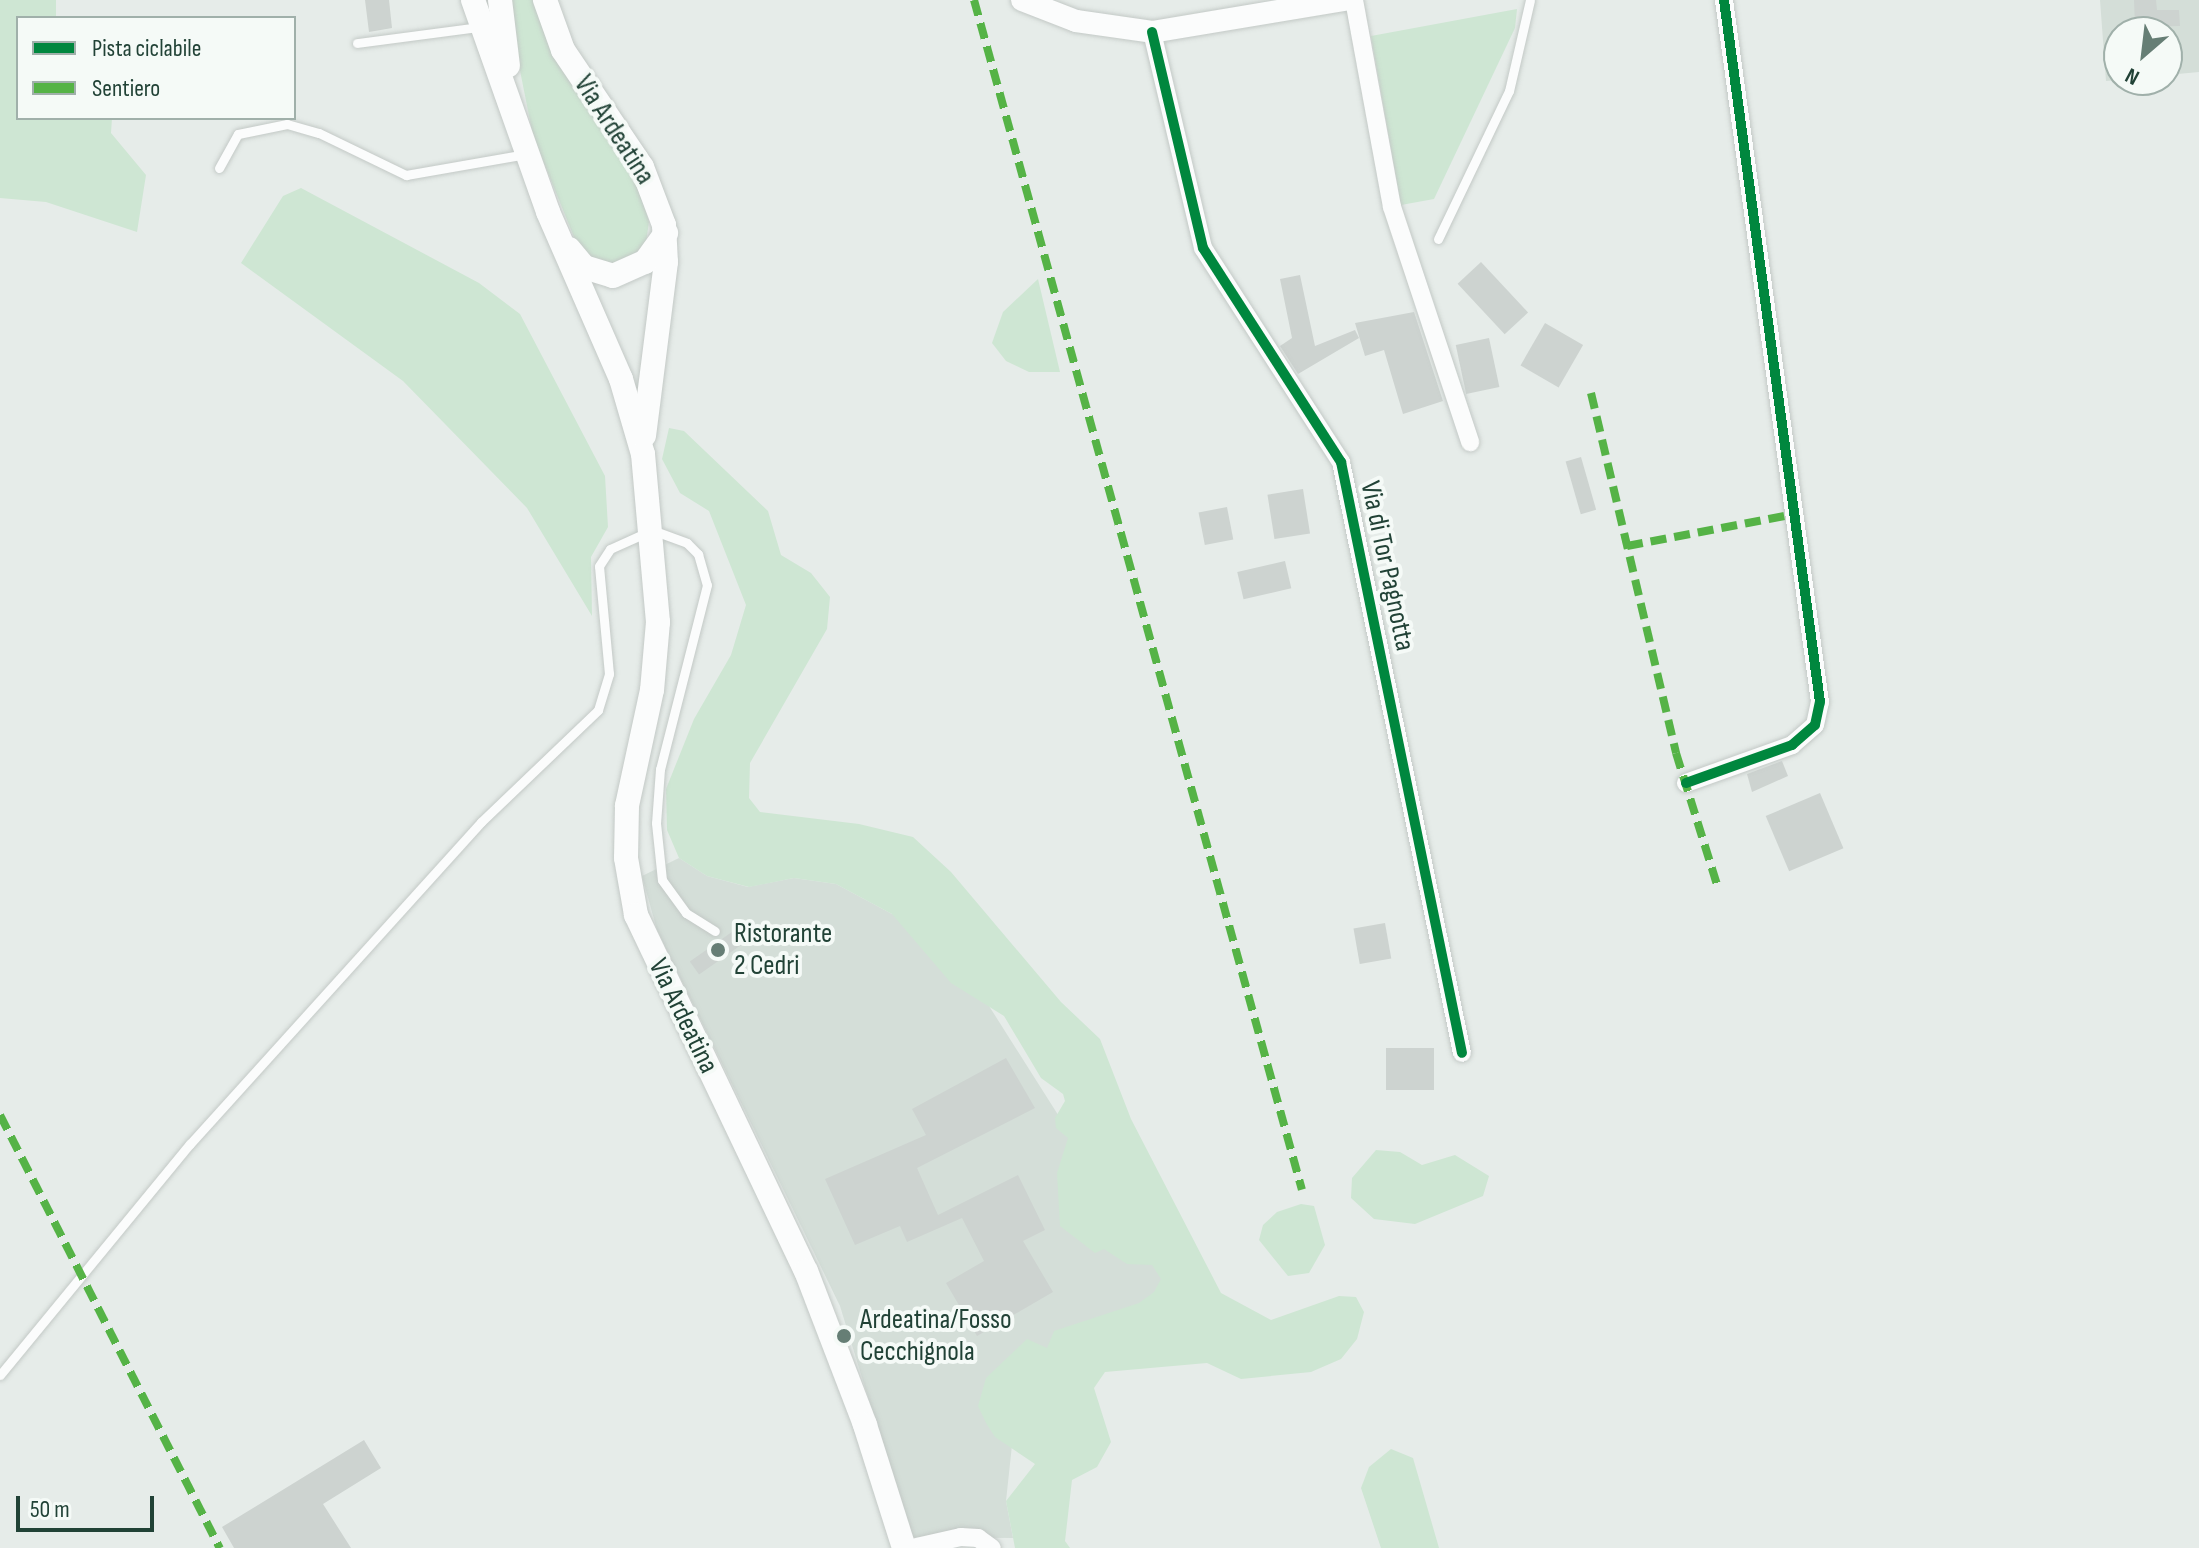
<!DOCTYPE html>
<html>
<head>
<meta charset="utf-8">
<style>
  body { margin:0 }
  #map { position:relative; width:2199px; height:1548px; overflow:hidden; background:#e6ece9; font-family:"Sofia Sans Condensed",sans-serif }
  div>[style] { position:absolute }
  .built>* { inset:0; background:#d4ded8 }
  .green>* { inset:0; background:#cee6d3 }
  .building>* { inset:0; background:#cdd3d0; transform-origin:0 0 }
  .roads { filter:drop-shadow(0 0 2px #c3c9c6) drop-shadow(0 0 2px #c3c9c6) }
  .service>* { height:9px; margin:-4.5px; padding:0 4.5px; transform-origin:4.5px; border-radius:4.5px; background:#fbfcfc }
  .minor>* { height:18px; margin:-9px; padding:0 9px; transform-origin:9px; border-radius:9px; background:#fbfcfc }
  .tertiary>* { height:22px; margin:-11px; padding:0 11px; transform-origin:11px; border-radius:11px; background:#fbfcfc }
  .secondary>* { height:24px; margin:-12px; padding:0 12px; transform-origin:12px; border-radius:12px; background:#fbfcfc }
  .quiet>* { height:8px; margin-top:-4px; transform-origin:0; background:repeating-linear-gradient(90deg,#55b346 0 16px,transparent 0 24px) }
  .cycleway>* { height:10px; margin:-5px; padding:0 5px; transform-origin:5px; border-radius:5px; background:#00873e }
  .dots>* { width:22px; height:22px; translate:-50% -50%; box-sizing:border-box; border:4px solid #f5faf7; border-radius:50% }
  span { translate:-50% -50%; white-space:nowrap; text-align:center; line-height:1.15; -webkit-text-stroke:8px #f5faf7; paint-order:stroke }
  .street-label { font-size:28px; color:#214236 }
  .poi-label { font-size:28px; color:#214236 }
  .left { translate:0 -50%; text-align:left }
  .legend { position:absolute; left:16px; top:16px; width:280px; height:104px; box-sizing:border-box; background:#f5faf7; border:2px solid #a0b0aa; margin:0; padding:10px 14px; list-style:none; font-size:24px; color:#214236 }
  .legend li { display:flex; align-items:center; gap:16px; height:40px }
  .legend b { width:40px; border:2px solid #a0b0aa }
  .north { position:absolute; left:2103px; top:16px; width:80px; height:80px; box-sizing:border-box; background:#f5faf7; border:2px solid #a0b0aa; border-radius:50%; rotate:208deg; font-size:22px; font-weight:700; line-height:32px; text-align:center; color:#214236 }
  .north::after { content:''; display:block; margin:auto; width:28px; height:36px; background:#667e75; clip-path:polygon(50% 0,100% 100%,50% 72%,0 100%) }
  .scale { position:absolute; left:16px; top:1496px; width:138px; height:36px; box-sizing:border-box; border:4px solid #214236; border-top:0; padding-left:10px; font-size:24px; line-height:28px; white-space:nowrap; color:#214236; -webkit-text-stroke:6px #f5faf7; paint-order:stroke }
</style>
</head>
<body>
<div id="map">
  <div class="built">
    <i style="clip-path:polygon(2100px 0,2199px 0,2199px 72px,2167px 75px,2167px 32px,2119px 32px,2119px 80px,2106px 81px)"></i>
    <i style="clip-path:polygon(679px 858px,707px 876px,748px 887px,794px 878px,836px 884px,892px 914px,932px 916px,1176px 1301px,1019px 1380px,1006px 1501px,1013px 1538px,911px 1537px,840px 1306px,657px 930px,642px 876px)"></i>
  </div>
  <div class="green">
    <i style="clip-path:polygon(0 0,56px 0,56px 18px,18px 18px,18px 118px,112px 118px,111px 133px,146px 175px,137px 232px,46px 202px,0 198px)"></i>
    <i style="clip-path:polygon(506px 0,536px 0,563px 72px,636px 179px,649px 222px,645px 249px,605px 267px,582px 251px,574px 237px,533px 136px)"></i>
    <i style="clip-path:polygon(1517px 9px,1515px 28px,1434px 199px,1401px 205px,1371px 36px)"></i>
    <i style="clip-path:polygon(301px 188px,479px 283px,520px 314px,605px 476px,608px 527px,591px 557px,592px 616px,527px 508px,403px 381px,241px 263px,283px 196px)"></i>
    <i style="clip-path:polygon(1038px 279px,1060px 372px,1029px 372px,1006px 361px,992px 343px,1003px 312px)"></i>
    <i style="clip-path:polygon(669px 428px,684px 431px,768px 511px,781px 555px,811px 573px,830px 597px,827px 629px,750px 763px,749px 798px,760px 812px,859px 824px,913px 837px,951px 872px,1061px 1002px,1100px 1039px,1131px 1119px,1221px 1293px,1271px 1320px,1339px 1296px,1356px 1297px,1364px 1312px,1357px 1339px,1341px 1359px,1311px 1372px,1241px 1379px,1207px 1363px,1105px 1372px,1094px 1388px,1111px 1442px,1097px 1467px,1072px 1480px,1065px 1541px,1070px 1548px,1015px 1548px,1006px 1501px,1035px 1464px,995px 1437px,986px 1423px,978px 1406px,986px 1378px,1027px 1339px,1047px 1348px,1054px 1331px,1139px 1303px,1154px 1292px,1161px 1279px,1152px 1265px,1127px 1264px,1104px 1249px,1095px 1253px,1060px 1226px,1057px 1173px,1068px 1138px,1056px 1128px,1055px 1118px,1065px 1101px,1063px 1094px,1041px 1078px,1004px 1016px,951px 983px,892px 914px,836px 884px,794px 878px,749px 887px,707px 876px,679px 858px,667px 830px,666px 789px,694px 719px,731px 655px,746px 605px,709px 511px,680px 493px,662px 459px)"></i>
    <i style="clip-path:polygon(1376px 1150px,1400px 1152px,1422px 1165px,1455px 1155px,1489px 1176px,1483px 1196px,1415px 1224px,1374px 1219px,1351px 1198px,1352px 1178px)"></i>
    <i style="clip-path:polygon(1301px 1204px,1314px 1206px,1325px 1245px,1309px 1273px,1288px 1276px,1259px 1240px,1263px 1225px,1277px 1212px)"></i>
    <i style="clip-path:polygon(1391px 1449px,1413px 1458px,1439px 1548px,1381px 1548px,1361px 1488px,1369px 1467px)"></i>
  </div>
  <div class="building">
    <i style="clip-path:polygon(365px 0,389px 0,392px 28px,369px 32px)"></i>
    <i style="clip-path:polygon(2134px 0,2156px 0,2157px 10px,2179px 10px,2180px 26px,2135px 27px)"></i>
    <i style="left:1481px;top:262px;width:69px;height:32px;rotate:47deg"></i>
    <i style="clip-path:polygon(1300px 275px,1315px 346px,1355px 330px,1359px 338px,1298px 374px,1280px 346px,1292px 338px,1280px 279px)"></i>
    <i style="clip-path:polygon(1414px 312px,1443px 401px,1403px 414px,1384px 350px,1365px 356px,1355px 323px)"></i>
    <i style="left:1545px;top:323px;width:44px;height:49px;rotate:30deg"></i>
    <i style="left:1489px;top:338px;width:50px;height:34px;rotate:78deg"></i>
    <i style="left:1581px;top:457px;width:55px;height:16px;rotate:74deg"></i>
    <i style="left:1303px;top:489px;width:45px;height:36px;rotate:81deg"></i>
    <i style="left:1227px;top:507px;width:33px;height:29px;rotate:79deg"></i>
    <i style="left:1285px;top:561px;width:28px;height:49px;rotate:77deg"></i>
    <i style="clip-path:polygon(1782px 761px,1788px 776px,1752px 792px,1747px 774px)"></i>
    <i style="left:1820px;top:793px;width:60px;height:59px;rotate:67deg"></i>
    <i style="left:1385px;top:923px;width:36px;height:32px;rotate:80deg"></i>
    <i style="left:739px;top:927px;width:16px;height:60px;rotate:55deg"></i>
    <i style="left:1434px;top:1048px;width:42px;height:48px;rotate:90deg"></i>
    <i style="clip-path:polygon(1006px 1058px,1035px 1108px,917px 1168px,938px 1215px,1018px 1175px,1045px 1230px,1023px 1241px,1053px 1292px,977px 1336px,946px 1283px,984px 1261px,962px 1218px,907px 1242px,900px 1226px,855px 1245px,825px 1179px,926px 1135px,912px 1109px)"></i>
    <i style="clip-path:polygon(364px 1440px,381px 1468px,323px 1504px,351px 1548px,234px 1548px,222px 1527px)"></i>
  </div>
  <div class="roads">
    <div class="service">
      <i style="left:357px;top:43px;width:123px;rotate:-7.5deg"></i>
      <i style="left:219px;top:168px;width:39px;rotate:-61deg"></i>
      <i style="left:238px;top:134px;width:50px;rotate:-11.5deg"></i>
      <i style="left:287px;top:124px;width:33px;rotate:16deg"></i>
      <i style="left:319px;top:133px;width:97px;rotate:25.8deg"></i>
      <i style="left:406px;top:175px;width:122px;rotate:-9.9deg"></i>
      <i style="left:1438px;top:239px;width:164px;rotate:-64.4deg"></i>
      <i style="left:1509px;top:91px;width:93px;rotate:-77deg"></i>
      <i style="left:0;top:1375px;width:299px;rotate:-50.6deg"></i>
      <i style="left:190px;top:1144px;width:434px;rotate:-47.9deg"></i>
      <i style="left:481px;top:822px;width:162px;rotate:-43.7deg"></i>
      <i style="left:598px;top:710px;width:38px;rotate:-73deg"></i>
      <i style="left:609px;top:674px;width:108px;rotate:-95.3deg"></i>
      <i style="left:599px;top:566px;width:20px;rotate:-57deg"></i>
      <i style="left:610px;top:549px;width:46px;rotate:-24.3deg"></i>
      <i style="left:652px;top:530px;width:37px;rotate:20deg"></i>
      <i style="left:687px;top:543px;width:16px;rotate:45deg"></i>
      <i style="left:698px;top:554px;width:32px;rotate:74deg"></i>
      <i style="left:707px;top:585px;width:190px;rotate:104.3deg"></i>
      <i style="left:660px;top:769px;width:54px;rotate:94.2deg"></i>
      <i style="left:656px;top:823px;width:57px;rotate:84deg"></i>
      <i style="left:662px;top:880px;width:41px;rotate:54deg"></i>
      <i style="left:686px;top:913px;width:34px;rotate:32deg"></i>
    </div>
    <div class="minor">
      <i style="left:1354px;top:0;width:210px;rotate:79.6deg"></i>
      <i style="left:1392px;top:207px;width:248px;rotate:71.6deg"></i>
      <i style="left:1152px;top:32px;width:222px;rotate:76.7deg"></i>
      <i style="left:1203px;top:248px;width:255px;rotate:57.2deg"></i>
      <i style="left:1341px;top:462px;width:603px;rotate:78.43deg"></i>
      <i style="left:1686px;top:783px;width:113px;rotate:-19.7deg"></i>
      <i style="left:1792px;top:745px;width:30px;rotate:-41deg"></i>
      <i style="left:1815px;top:725px;width:24px;rotate:-78deg"></i>
      <i style="left:1820px;top:702px;width:709px;rotate:-97.79deg"></i>
      <i style="left:912px;top:1548px;width:50px;rotate:-12.7deg"></i>
      <i style="left:961px;top:1537px;width:17px;rotate:3deg"></i>
      <i style="left:978px;top:1538px;width:17px;rotate:36deg"></i>
    </div>
    <div class="tertiary">
      <i style="left:1022px;top:0;width:58px;rotate:21.3deg"></i>
      <i style="left:1076px;top:21px;width:77px;rotate:8.2deg"></i>
      <i style="left:1152px;top:32px;width:195px;rotate:-9.5deg"></i>
    </div>
    <div class="secondary">
      <i style="left:473px;top:0;width:225px;rotate:70.5deg"></i>
      <i style="left:548px;top:212px;width:182px;rotate:66.4deg"></i>
      <i style="left:621px;top:379px;width:78px;rotate:73.7deg"></i>
      <i style="left:643px;top:454px;width:169px;rotate:84.9deg"></i>
      <i style="left:658px;top:622px;width:68px;rotate:95deg"></i>
      <i style="left:652px;top:690px;width:119px;rotate:102.2deg"></i>
      <i style="left:627px;top:806px;width:52px;rotate:91.1deg"></i>
      <i style="left:626px;top:858px;width:58px;rotate:80deg"></i>
      <i style="left:636px;top:915px;width:395px;rotate:64.5deg"></i>
      <i style="left:806px;top:1271px;width:165px;rotate:69deg"></i>
      <i style="left:865px;top:1425px;width:129px;rotate:72.4deg"></i>
      <i style="left:500px;top:0;width:66px;rotate:83.1deg"></i>
      <i style="left:545px;top:0;width:53px;rotate:70.2deg"></i>
      <i style="left:563px;top:50px;width:141px;rotate:56deg"></i>
      <i style="left:642px;top:167px;width:62px;rotate:69.2deg"></i>
      <i style="left:664px;top:225px;width:37px;rotate:87deg"></i>
      <i style="left:666px;top:262px;width:175px;rotate:97.2deg"></i>
      <i style="left:569px;top:249px;width:23px;rotate:50deg"></i>
      <i style="left:584px;top:267px;width:30px;rotate:17deg"></i>
      <i style="left:613px;top:276px;width:35px;rotate:-24deg"></i>
      <i style="left:645px;top:262px;width:36px;rotate:-54deg"></i>
    </div>
  </div>
  <div class="quiet">
    <i style="left:974px;top:0;width:1234px;rotate:74.59deg"></i>
    <i style="left:1591px;top:393px;width:370px;rotate:76.7deg"></i>
    <i style="left:1676px;top:753px;width:138px;rotate:72.7deg"></i>
    <i style="left:1627px;top:546px;width:171px;rotate:-10.8deg"></i>
    <i style="left:0;top:1115px;width:486px;rotate:63.1deg"></i>
  </div>
  <div class="cycleway">
    <i style="left:1152px;top:32px;width:222px;rotate:76.7deg"></i>
    <i style="left:1203px;top:248px;width:255px;rotate:57.2deg"></i>
    <i style="left:1341px;top:462px;width:603px;rotate:78.43deg"></i>
    <i style="left:1686px;top:783px;width:113px;rotate:-19.7deg"></i>
    <i style="left:1792px;top:745px;width:30px;rotate:-41deg"></i>
    <i style="left:1815px;top:725px;width:24px;rotate:-78deg"></i>
    <i style="left:1820px;top:702px;width:709px;rotate:-97.79deg"></i>
  </div>
  <div class="dots">
    <i style="left:718px;top:950px;background:#667e75"></i>
    <i style="left:844px;top:1336px;background:#667e75"></i>
  </div>
  <div class="street-label">
    <span style="left:614px;top:130px;rotate:57deg">Via Ardeatina</span>
    <span style="left:1387px;top:566px;rotate:78deg">Via di Tor Pagnotta</span>
    <span style="left:683px;top:1016px;rotate:64deg">Via Ardeatina</span>
  </div>
  <div class="poi-label">
    <span class="left" style="left:734px;top:950px">Ristorante<br>2 Cedri</span>
    <span class="left" style="left:860px;top:1336px">Ardeatina/Fosso<br>Cecchignola</span>
  </div>
  <ul class="legend">
  <li><b style="height:10px;background:#00873e"></b>Pista ciclabile</li>
  <li><b style="height:10px;background:#55b346"></b>Sentiero</li>
  </ul>
  <div class="north">N</div>
  <div class="scale">50 m</div>
</div>
</body>
</html>
